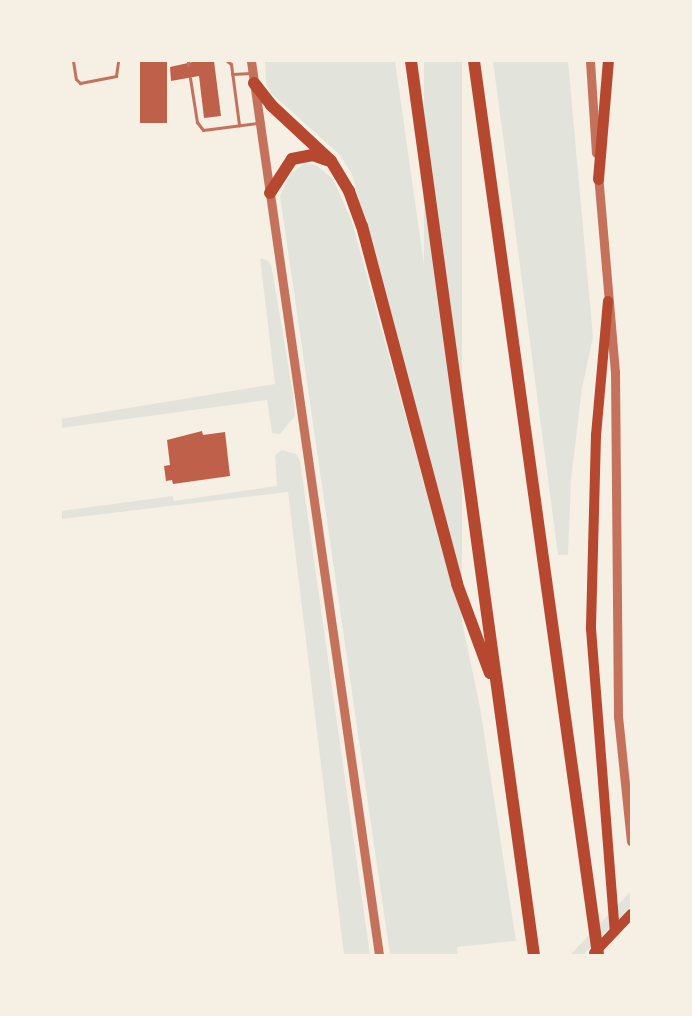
<!DOCTYPE html>
<html>
<head>
<meta charset="utf-8">
<style>
  body { margin:0 }
  #map { position:relative; width:692px; height:1016px; overflow:hidden; background:#f6efe4; font-family:Manrope,sans-serif }
  div>[style] { position:absolute }
  .green>* { inset:0; background:#e2e4dc; transform-origin:0 0 }
  .building>* { inset:0; background:#bf614a; transform-origin:0 0 }
  .service>* { height:3px; margin:-1.5px; padding:0 1.5px; transform-origin:1.5px; border-radius:1.5px; background:#c5725c }
  .tertiary>* { height:9px; margin:-4.5px; padding:0 4.5px; transform-origin:4.5px; border-radius:4.5px; background:#c5725c }
  .secondary>* { height:10px; margin:-5px; padding:0 5px; transform-origin:5px; border-radius:5px; background:#b5482f }
  .primary>* { height:11px; margin:-5.5px; padding:0 5.5px; transform-origin:5.5px; border-radius:5.5px; background:#b5482f }
  .motorway>* { height:12px; margin:-6px; padding:0 6px; transform-origin:6px; border-radius:6px; background:#b5482f }
  span { translate:-50% -50%; white-space:nowrap; text-align:center; line-height:1.15; -webkit-text-stroke:4px #f6efe4; paint-order:stroke }
  .frame { position:absolute; inset:0; border:62px solid #f6efe4; pointer-events:none }
</style>
</head>
<body>
<div id="map">
  <div class="green">
    <i style="clip-path:polygon(265px 61px,395px 61px,462px 532px,451px 535px,352px 174px,339px 154px,271px 93px,266px 84px)"></i>
    <i style="left:424px;top:61px;width:38px;height:857px"></i>
    <i style="clip-path:polygon(493px 61px,568px 61px,593px 337px,582px 388px,571px 480px,568px 555px,558px 555px)"></i>
    <i style="clip-path:polygon(305px 163px,316px 165px,333px 179px,352px 222px,462px 622px,480px 707px,516px 941px,457px 947px,458px 955px,390px 955px,280px 196px,290px 174px)"></i>
    <i style="clip-path:polygon(260px 258px,269px 261px,272px 269px,293px 394px,295px 416px,280px 434px,272px 433px,267px 400px,61px 428px,61px 419px,275px 384px)"></i>
    <i style="clip-path:polygon(282px 450px,296px 454px,300px 461px,370px 955px,344px 955px,288px 492px,61px 519px,61px 511px,173px 496px,174px 501px,277px 486px,275px 455px)"></i>
    <i style="clip-path:polygon(631px 891px,631px 906px,583px 955px,570px 955px)"></i>
  </div>
  <div class="building">
    <i style="left:140px;top:61px;width:27px;height:62px"></i>
    <i style="clip-path:polygon(197px 61px,214px 61px,221px 116px,204px 118px,199px 76px,171px 81px,170px 67px)"></i>
    <i style="clip-path:polygon(202px 431px,203px 435px,225px 432px,230px 476px,173px 484px,172px 480px,166px 481px,164px 466px,170px 465px,167px 440px)"></i>
  </div>
  <div class="service">
    <i style="left:73px;top:61px;width:18px;rotate:81deg"></i>
    <i style="left:76px;top:79px;width:6px;rotate:45deg"></i>
    <i style="left:80px;top:83px;width:37px;rotate:-11deg"></i>
    <i style="left:116px;top:76px;width:15px;rotate:-82deg"></i>
    <i style="left:188px;top:61px;width:4px;rotate:90deg"></i>
    <i style="left:227px;top:61px;width:5px;rotate:37deg"></i>
    <i style="left:231px;top:64px;width:62px;rotate:82.5deg"></i>
    <i style="left:232px;top:74px;width:20px;rotate:-3deg"></i>
    <i style="left:190px;top:78px;width:45px;rotate:81deg"></i>
    <i style="left:197px;top:122px;width:10px;rotate:53deg"></i>
    <i style="left:203px;top:130px;width:54px;rotate:-7.4deg"></i>
  </div>
  <div class="tertiary">
    <i style="left:251px;top:61px;width:903px;rotate:81.85deg"></i>
    <i style="left:590px;top:61px;width:92px;rotate:86.3deg"></i>
    <i style="left:598px;top:174px;width:199px;rotate:85.1deg"></i>
    <i style="left:615px;top:372px;width:344px;rotate:89.5deg"></i>
    <i style="left:618px;top:716px;width:126px;rotate:84.1deg"></i>
  </div>
  <div class="secondary">
    <i style="left:608px;top:301px;width:135px;rotate:95.1deg"></i>
    <i style="left:596px;top:435px;width:194px;rotate:91.5deg"></i>
    <i style="left:591px;top:629px;width:303px;rotate:85.5deg"></i>
    <i style="left:594px;top:953px;width:54px;rotate:-46.5deg"></i>
  </div>
  <div class="primary">
    <i style="left:598px;top:179px;width:118px;rotate:-85.2deg"></i>
  </div>
  <div class="motorway">
    <i style="left:411px;top:61px;width:902px;rotate:82.17deg"></i>
    <i style="left:474px;top:61px;width:903px;rotate:82.1deg"></i>
    <i style="left:254px;top:83px;width:28px;rotate:52deg"></i>
    <i style="left:271px;top:105px;width:82px;rotate:43deg"></i>
    <i style="left:331px;top:161px;width:35px;rotate:59deg"></i>
    <i style="left:349px;top:191px;width:37px;rotate:70deg"></i>
    <i style="left:362px;top:226px;width:370px;rotate:75.1deg"></i>
    <i style="left:457px;top:584px;width:95px;rotate:69.7deg"></i>
    <i style="left:270px;top:193px;width:40px;rotate:-57.1deg"></i>
    <i style="left:292px;top:159px;width:21px;rotate:-11deg"></i>
    <i style="left:313px;top:155px;width:15px;rotate:20deg"></i>
  </div>
  <div class="frame"></div>
</div>
</body>
</html>
